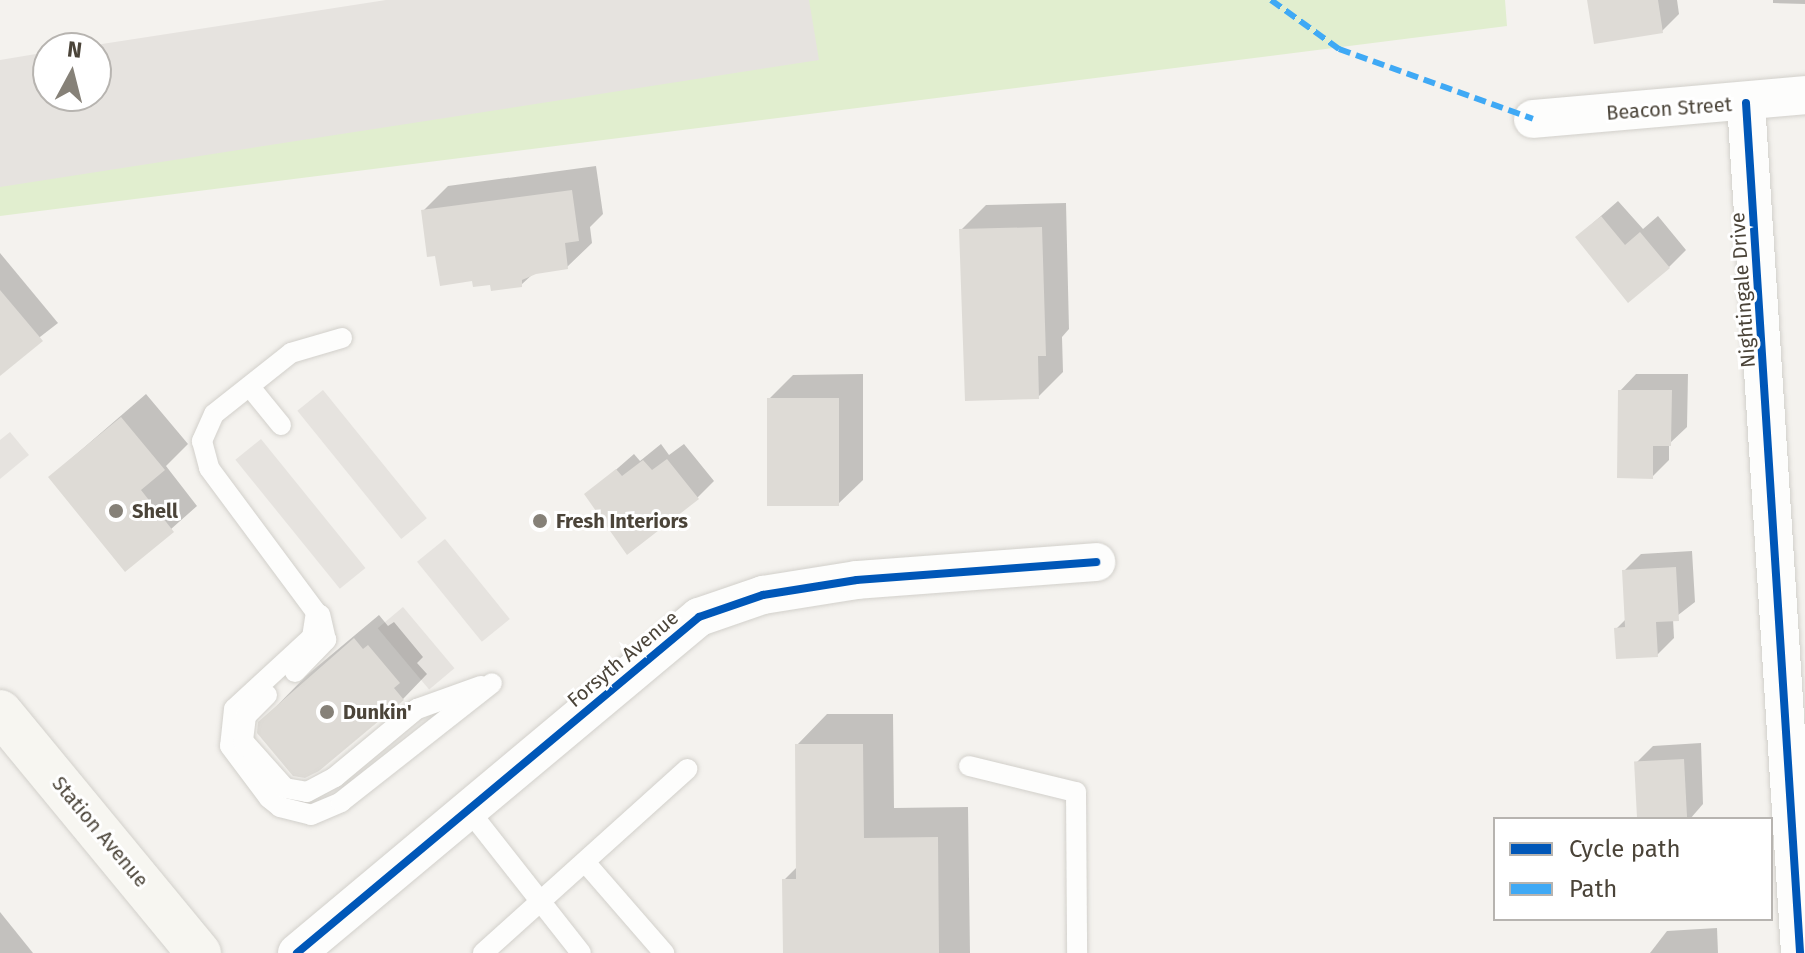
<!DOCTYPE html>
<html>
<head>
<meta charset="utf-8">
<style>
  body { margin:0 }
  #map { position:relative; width:1805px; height:953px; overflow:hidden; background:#f4f2ee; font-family:"Fira Sans",sans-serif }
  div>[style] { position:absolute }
  .green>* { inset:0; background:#e1eecf }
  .parking>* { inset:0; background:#e6e3df; transform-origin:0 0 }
  .shadow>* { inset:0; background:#0003 }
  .building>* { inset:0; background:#dedbd6; transform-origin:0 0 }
  .roads { filter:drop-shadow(0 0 2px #d2d0cb) drop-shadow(0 0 2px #d2d0cb) }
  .service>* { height:20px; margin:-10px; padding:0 10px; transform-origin:10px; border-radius:10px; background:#fdfdfc }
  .minor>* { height:38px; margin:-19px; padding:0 19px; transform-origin:19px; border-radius:19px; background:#fdfdfc }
  .secondary>* { height:44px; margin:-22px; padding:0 22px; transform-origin:22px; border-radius:22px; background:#f7f6f1 }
  .quiet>* { height:6px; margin-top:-3px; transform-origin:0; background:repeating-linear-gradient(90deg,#3fa9f5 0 12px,transparent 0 18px) }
  .cycleway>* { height:8px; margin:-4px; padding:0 4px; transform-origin:4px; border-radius:4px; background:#0057b8 }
  .dots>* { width:22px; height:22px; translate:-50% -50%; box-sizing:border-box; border:4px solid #fff; border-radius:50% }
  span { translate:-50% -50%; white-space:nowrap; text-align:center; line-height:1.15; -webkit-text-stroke:6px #fff; paint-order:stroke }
  .street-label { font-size:20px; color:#4b4439 }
  .poi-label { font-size:20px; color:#4b4439; font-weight:700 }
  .left { translate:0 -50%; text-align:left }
  .legend { position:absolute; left:1493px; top:817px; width:280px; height:104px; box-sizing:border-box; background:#fff; border:2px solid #b7b4b0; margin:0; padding:10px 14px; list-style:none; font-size:24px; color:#4b4439 }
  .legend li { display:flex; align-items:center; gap:16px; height:40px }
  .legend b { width:40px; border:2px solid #b7b4b0 }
  .north { position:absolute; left:32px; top:32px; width:80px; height:80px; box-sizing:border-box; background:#fff; border:2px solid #b7b4b0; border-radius:50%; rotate:7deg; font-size:22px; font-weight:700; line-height:32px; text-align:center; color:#4b4439 }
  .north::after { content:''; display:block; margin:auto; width:28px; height:36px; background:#868178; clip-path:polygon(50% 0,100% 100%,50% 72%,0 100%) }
</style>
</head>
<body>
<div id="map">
  <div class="green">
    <i style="clip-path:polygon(659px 0,1505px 0,1507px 26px,0 216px,0 88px,96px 96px)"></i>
  </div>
  <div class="parking">
    <i style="clip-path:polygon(386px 0,809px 0,819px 60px,0 187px,0 60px,48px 52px,48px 96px,96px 96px,96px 48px,76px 48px)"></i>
    <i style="left:323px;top:390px;width:165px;height:33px;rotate:51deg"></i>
    <i style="clip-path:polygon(10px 432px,29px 455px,0 479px,0 440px)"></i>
    <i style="left:261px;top:439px;width:166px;height:33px;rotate:51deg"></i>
    <i style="left:445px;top:539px;width:103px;height:36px;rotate:51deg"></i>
    <i style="left:403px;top:607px;width:80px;height:33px;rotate:50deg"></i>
  </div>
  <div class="shadow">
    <i style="clip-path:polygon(1589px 0,1677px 0,1679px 14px,1662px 31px)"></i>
    <i style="clip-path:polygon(1773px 0,1805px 0,1805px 4px,1773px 3px)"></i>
    <i style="clip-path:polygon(596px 166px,603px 214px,590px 227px,592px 243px,567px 267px,535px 272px,521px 285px,491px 282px,474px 278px,437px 254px,423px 211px,448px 186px)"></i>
    <i style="clip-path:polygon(1618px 201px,1643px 229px,1658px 216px,1686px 250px,1669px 267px,1577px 237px)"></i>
    <i style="clip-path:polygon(1066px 203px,1069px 329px,1062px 337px,1063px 372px,1038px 397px,961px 230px,986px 205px)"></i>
    <i style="clip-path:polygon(0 253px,58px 323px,0 368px)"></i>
    <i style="clip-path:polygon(863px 374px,863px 480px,838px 504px,769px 399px,793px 375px)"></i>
    <i style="clip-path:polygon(1636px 374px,1688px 374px,1687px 427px,1669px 444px,1669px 460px,1652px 477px,1620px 391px)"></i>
    <i style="clip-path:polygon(146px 394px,188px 444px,166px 466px,197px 506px,126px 569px,50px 477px)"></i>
    <i style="clip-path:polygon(661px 444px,669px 455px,684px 444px,714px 481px,697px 498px,587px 495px,634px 454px,640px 461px)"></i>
    <i style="clip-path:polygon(1692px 551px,1695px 602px,1673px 619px,1674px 638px,1657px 655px,1616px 629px,1627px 618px,1624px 571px,1641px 554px)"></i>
    <i style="clip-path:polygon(379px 615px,388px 626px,394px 622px,423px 657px,417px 663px,427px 674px,403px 699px,260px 723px,306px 676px)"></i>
    <i style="clip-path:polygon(827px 714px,893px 714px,894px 808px,968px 807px,970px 953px,785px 953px,784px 880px,798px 866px,797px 745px)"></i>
    <i style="clip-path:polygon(1701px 743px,1703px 804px,1690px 819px,1638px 819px,1636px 763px,1653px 746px)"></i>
    <i style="clip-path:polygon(0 912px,33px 953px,0 953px)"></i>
    <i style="clip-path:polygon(1717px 928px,1718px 953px,1650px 953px,1667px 931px)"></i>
  </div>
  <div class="building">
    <i style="clip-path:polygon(1587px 0,1658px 0,1663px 33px,1594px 44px)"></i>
    <i style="clip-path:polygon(572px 190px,579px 241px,565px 243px,568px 269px,536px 274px,522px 280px,522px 287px,491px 291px,490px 285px,473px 287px,472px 281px,440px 286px,435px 256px,427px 257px,421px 210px)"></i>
    <i style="clip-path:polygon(1601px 216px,1625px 245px,1640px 232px,1670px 268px,1628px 303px,1575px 237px)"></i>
    <i style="clip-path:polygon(1042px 227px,1046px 356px,1038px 356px,1039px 399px,965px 401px,959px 229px)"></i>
    <i style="clip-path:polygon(0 290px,43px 341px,0 376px)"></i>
    <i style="clip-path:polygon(1618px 390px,1672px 390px,1671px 446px,1653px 446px,1653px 479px,1617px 478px)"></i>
    <i style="left:767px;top:398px;width:72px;height:108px"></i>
    <i style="clip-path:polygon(121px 417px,165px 470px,141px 490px,174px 532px,125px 572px,48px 477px)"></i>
    <i style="clip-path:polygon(667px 459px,699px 499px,627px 555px,584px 494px,616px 469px,622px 476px,643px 460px,652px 470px)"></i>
    <i style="clip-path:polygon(1676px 567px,1679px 621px,1656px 622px,1658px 657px,1616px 659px,1614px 628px,1625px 627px,1622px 570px)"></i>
    <i style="clip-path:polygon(354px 638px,363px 649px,368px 645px,400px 683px,394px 688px,404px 700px,319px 771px,305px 778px,293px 776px,257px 733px,258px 722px)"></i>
    <i style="clip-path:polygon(795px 744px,863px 744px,864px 838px,938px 837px,939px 953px,783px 953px,782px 879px,796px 879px)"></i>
    <i style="left:1684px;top:759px;width:60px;height:50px;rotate:87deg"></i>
  </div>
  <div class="roads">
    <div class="service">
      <i style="left:342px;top:338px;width:53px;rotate:163.6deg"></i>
      <i style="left:291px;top:353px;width:98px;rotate:141.6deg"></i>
      <i style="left:214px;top:414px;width:30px;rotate:114deg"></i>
      <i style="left:202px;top:441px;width:28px;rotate:75deg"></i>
      <i style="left:209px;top:468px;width:179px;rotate:53.4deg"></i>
      <i style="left:316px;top:612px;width:25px;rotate:99deg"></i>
      <i style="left:312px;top:637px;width:106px;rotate:137.3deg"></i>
      <i style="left:234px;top:709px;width:37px;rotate:96deg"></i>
      <i style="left:230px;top:746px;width:65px;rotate:53.1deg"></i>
      <i style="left:269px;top:798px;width:14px;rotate:39deg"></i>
      <i style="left:280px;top:807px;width:32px;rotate:14deg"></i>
      <i style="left:311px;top:815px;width:33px;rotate:-23deg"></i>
      <i style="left:341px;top:802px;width:192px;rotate:-38.2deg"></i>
      <i style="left:250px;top:387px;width:49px;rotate:50.8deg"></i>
      <i style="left:295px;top:672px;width:45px;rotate:-45.9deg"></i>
      <i style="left:326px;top:640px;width:26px;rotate:-103deg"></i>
      <i style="left:267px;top:695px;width:30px;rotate:135deg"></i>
      <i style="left:246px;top:716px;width:25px;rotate:97deg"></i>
      <i style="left:243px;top:741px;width:63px;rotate:48.2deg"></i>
      <i style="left:285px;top:788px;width:22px;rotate:10deg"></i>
      <i style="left:307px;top:792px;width:32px;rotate:-28deg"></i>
      <i style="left:335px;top:777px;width:107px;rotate:-39.7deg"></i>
      <i style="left:417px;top:709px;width:68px;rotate:-19.8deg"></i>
      <i style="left:969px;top:766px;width:110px;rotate:13.7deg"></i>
      <i style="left:1076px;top:792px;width:161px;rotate:89.6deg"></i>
      <i style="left:467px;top:808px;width:184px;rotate:51.8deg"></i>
      <i style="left:585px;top:862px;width:121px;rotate:49deg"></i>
      <i style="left:483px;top:953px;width:275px;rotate:-42deg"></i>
    </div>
    <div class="minor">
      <i style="left:1746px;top:103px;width:852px;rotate:86.36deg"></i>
      <i style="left:1533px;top:119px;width:273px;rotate:-5deg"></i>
      <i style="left:297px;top:953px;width:524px;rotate:-39.89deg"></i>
      <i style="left:699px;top:617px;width:68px;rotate:-19deg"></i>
      <i style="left:763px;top:595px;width:95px;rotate:-9.1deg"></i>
      <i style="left:857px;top:580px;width:240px;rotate:-4.3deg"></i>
    </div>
    <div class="secondary">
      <i style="left:0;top:712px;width:313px;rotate:50.5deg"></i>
    </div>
  </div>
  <div class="quiet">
    <i style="left:1271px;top:0;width:84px;rotate:35.8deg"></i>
    <i style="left:1339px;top:49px;width:206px;rotate:19.8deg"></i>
  </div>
  <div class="cycleway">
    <i style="left:1746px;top:103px;width:852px;rotate:86.36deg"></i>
    <i style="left:297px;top:953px;width:524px;rotate:-39.89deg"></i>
    <i style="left:699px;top:617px;width:68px;rotate:-19deg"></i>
    <i style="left:763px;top:595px;width:95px;rotate:-9.1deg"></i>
    <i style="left:857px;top:580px;width:240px;rotate:-4.3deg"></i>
  </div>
  <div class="dots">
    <i style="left:116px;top:511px;background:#868178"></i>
    <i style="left:540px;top:521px;background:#868178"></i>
    <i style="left:327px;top:712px;background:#868178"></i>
  </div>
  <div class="street-label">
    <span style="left:1669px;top:109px;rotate:-4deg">Beacon Street</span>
    <span style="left:1743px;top:290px;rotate:-94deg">Nightingale Drive</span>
    <span style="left:623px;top:659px;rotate:-40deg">Forsyth Avenue</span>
    <span style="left:100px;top:832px;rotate:50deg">Station Avenue</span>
  </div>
  <div class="poi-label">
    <span class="left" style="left:132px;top:511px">Shell</span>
    <span class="left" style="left:556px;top:521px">Fresh Interiors</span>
    <span class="left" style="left:343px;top:712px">Dunkin'</span>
  </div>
  <ul class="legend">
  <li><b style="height:10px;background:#0057b8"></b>Cycle path</li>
  <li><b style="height:10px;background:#3fa9f5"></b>Path</li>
  </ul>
  <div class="north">N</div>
</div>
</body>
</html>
